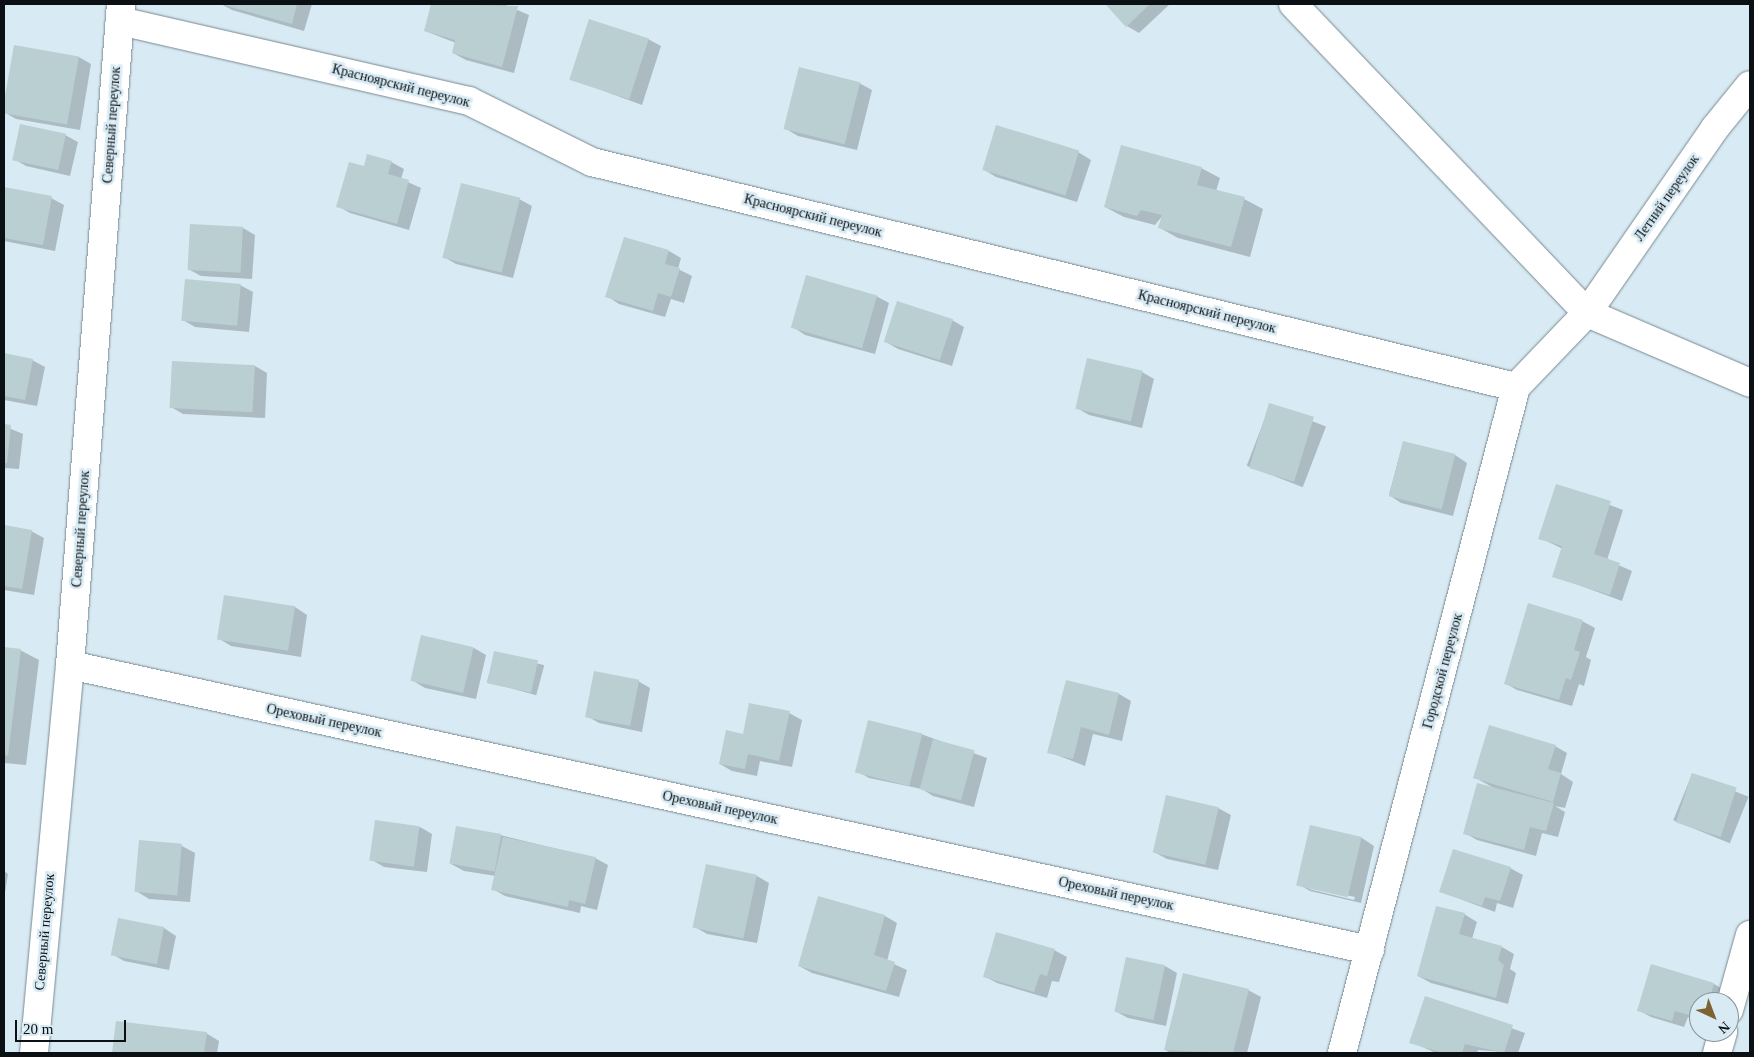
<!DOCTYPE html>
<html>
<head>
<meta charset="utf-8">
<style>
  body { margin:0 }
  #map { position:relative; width:1754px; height:1057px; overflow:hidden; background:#d8eaf3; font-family:Georgia,serif }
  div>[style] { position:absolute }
  .shadow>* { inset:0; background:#0003; transform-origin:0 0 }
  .building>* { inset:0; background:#bacfd1; transform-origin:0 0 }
  .roads { filter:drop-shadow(0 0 1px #788891) drop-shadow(0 0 1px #788891) }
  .street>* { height:28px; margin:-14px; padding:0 14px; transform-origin:14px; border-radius:14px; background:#fff }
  span { translate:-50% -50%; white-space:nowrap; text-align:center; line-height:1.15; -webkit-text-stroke:5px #d8eaf3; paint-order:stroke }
  .street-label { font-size:14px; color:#0a1013 }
  .frame { position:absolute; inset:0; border:5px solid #0a1013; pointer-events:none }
  .north { position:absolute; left:1689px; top:992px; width:50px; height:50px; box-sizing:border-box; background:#d8eaf3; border:1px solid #869399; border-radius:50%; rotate:137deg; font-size:14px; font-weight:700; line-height:20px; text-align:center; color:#0a1013 }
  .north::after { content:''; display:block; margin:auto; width:18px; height:22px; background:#7d6334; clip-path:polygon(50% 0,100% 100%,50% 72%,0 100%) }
  .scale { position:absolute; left:15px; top:1020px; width:111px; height:22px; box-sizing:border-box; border:2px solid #0a1013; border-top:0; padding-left:6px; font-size:15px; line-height:18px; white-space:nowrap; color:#0a1013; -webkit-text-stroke:4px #d8eaf3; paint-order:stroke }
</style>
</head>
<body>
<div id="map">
  <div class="shadow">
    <i style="clip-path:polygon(221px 4px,312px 4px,304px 31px,232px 10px)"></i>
    <i style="clip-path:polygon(433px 4px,503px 4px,529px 15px,514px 73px,466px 60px,453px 53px,456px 43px,425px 31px)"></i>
    <i style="clip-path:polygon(1106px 4px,1170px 4px,1139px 33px,1127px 26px)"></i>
    <i style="clip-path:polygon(648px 39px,661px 46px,642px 105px,571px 79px)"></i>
    <i style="clip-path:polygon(15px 47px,79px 57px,91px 64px,80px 130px,16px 119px,4px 112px)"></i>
    <i style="clip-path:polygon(859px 83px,872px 90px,857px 150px,798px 136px,786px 129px)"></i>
    <i style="clip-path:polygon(65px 135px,78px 142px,70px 176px,26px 166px,14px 159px)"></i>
    <i style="clip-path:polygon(1078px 152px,1091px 160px,1077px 202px,996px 177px,983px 169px)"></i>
    <i style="clip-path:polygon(391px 162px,404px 169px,401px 179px,421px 188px,409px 230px,350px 213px,338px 206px,364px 168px)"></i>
    <i style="clip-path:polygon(1201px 168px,1220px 178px,1216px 191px,1244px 199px,1263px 209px,1250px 257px,1178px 238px,1160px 228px,1163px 215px,1155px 225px,1124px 217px,1105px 207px)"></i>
    <i style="clip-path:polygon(4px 189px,51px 198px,64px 205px,55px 251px,4px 241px)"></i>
    <i style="clip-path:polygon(519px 199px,532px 206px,513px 278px,456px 264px,444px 257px)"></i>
    <i style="clip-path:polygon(243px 228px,255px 235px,252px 279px,201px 276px,188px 269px)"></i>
    <i style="clip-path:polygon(625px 238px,669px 251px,681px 258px,678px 269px,692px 276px,684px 303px,671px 299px,665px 317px,619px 304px,607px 296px)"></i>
    <i style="clip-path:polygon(240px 285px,253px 292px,249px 332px,195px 327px,183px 320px)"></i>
    <i style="clip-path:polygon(876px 296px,889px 303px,875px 354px,805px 335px,793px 327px)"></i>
    <i style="clip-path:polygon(952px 320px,964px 327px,952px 366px,898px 349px,886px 342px)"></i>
    <i style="clip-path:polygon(4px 354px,32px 360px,45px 367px,37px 406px,4px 400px)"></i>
    <i style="clip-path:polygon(173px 362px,255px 366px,267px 373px,265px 418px,183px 414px,171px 407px)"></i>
    <i style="clip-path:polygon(1142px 372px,1154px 379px,1142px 428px,1089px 415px,1077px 408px)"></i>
    <i style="left:1270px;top:405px;width:60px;height:65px;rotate:21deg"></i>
    <i style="clip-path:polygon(4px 426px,23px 434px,19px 469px,4px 468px)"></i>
    <i style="clip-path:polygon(1403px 442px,1455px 455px,1467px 463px,1453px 516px,1401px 503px,1389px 495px)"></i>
    <i style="clip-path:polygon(1557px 485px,1623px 510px,1607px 560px,1632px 571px,1622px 601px,1554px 576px,1563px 549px,1540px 538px)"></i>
    <i style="clip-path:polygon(4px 526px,31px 531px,44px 538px,34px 595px,4px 590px)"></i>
    <i style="clip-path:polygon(225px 596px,295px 607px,307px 615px,301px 657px,231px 646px,218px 638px)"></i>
    <i style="clip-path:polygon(1582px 621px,1595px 628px,1586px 657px,1591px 660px,1584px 686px,1579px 684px,1572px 706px,1517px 690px,1505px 683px)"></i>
    <i style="clip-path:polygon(4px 648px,20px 650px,39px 660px,26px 765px,4px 763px)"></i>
    <i style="clip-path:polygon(474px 648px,486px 655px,476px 699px,425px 688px,412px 680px)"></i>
    <i style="left:495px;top:652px;width:51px;height:31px;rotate:15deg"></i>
    <i style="clip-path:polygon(638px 681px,650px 688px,642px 732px,599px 723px,587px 716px)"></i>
    <i style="clip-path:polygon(1067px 681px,1119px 694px,1131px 701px,1122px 741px,1093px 734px,1085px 766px,1049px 752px)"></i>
    <i style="clip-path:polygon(789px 713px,802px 720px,792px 767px,760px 761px,757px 776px,732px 771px,720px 764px)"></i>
    <i style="clip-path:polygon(921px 734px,987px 758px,974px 807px,933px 796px,922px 789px,869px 778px,857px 771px)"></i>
    <i style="clip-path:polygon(1555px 746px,1567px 753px,1561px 774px,1573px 782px,1565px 808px,1555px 806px,1565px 812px,1558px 837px,1542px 833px,1536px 856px,1477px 840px,1465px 833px,1492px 787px,1474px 777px)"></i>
    <i style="left:1692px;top:774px;width:61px;height:50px;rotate:22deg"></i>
    <i style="clip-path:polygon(1218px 808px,1231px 815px,1218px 870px,1167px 859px,1154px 852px)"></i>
    <i style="clip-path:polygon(420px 827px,432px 834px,427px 872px,384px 867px,372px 860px)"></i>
    <i style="clip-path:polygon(evenodd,1311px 827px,1362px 838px,1374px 846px,1361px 903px,1310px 891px,1298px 884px,1311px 827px,1309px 887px,1355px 897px,1354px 900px,1309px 889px,1309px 887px)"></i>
    <i style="clip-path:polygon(500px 835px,595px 858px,608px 865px,597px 910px,581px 906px,580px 913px,505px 896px,493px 889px,496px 876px,464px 871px,451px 864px)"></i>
    <i style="clip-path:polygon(141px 842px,182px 846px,195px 853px,190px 902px,149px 899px,136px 891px)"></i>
    <i style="clip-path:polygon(1510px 868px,1523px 875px,1513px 908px,1497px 903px,1495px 912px,1441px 892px)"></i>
    <i style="clip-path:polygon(4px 871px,8px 874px,4px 899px)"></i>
    <i style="clip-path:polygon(757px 876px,769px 883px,757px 943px,707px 934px,695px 927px)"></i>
    <i style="clip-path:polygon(819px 897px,885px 916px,897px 923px,887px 961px,907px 970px,899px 997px,812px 973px,799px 966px)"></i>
    <i style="clip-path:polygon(1464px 914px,1477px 922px,1472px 939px,1502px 947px,1514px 954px,1510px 969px,1516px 973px,1508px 1004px,1431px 983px,1418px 976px)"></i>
    <i style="clip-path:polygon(119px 920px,164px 928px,176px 936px,169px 970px,124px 961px,112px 954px)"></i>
    <i style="clip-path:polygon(1054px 950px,1067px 957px,1059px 982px,1052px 981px,1047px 998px,997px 983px,984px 976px)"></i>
    <i style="clip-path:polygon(1127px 958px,1165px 966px,1177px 973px,1166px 1026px,1128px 1018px,1115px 1011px)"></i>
    <i style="clip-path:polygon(1652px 965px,1714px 984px,1726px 991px,1723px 1002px,1699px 1002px,1699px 1021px,1688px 1017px,1684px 1027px,1651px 1017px,1638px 1010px)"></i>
    <i style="clip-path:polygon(1248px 990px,1261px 997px,1247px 1053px,1171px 1053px,1165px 1050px)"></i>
    <i style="clip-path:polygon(1425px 997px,1525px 1033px,1518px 1053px,1478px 1050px,1477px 1053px,1436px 1053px,1411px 1042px)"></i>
    <i style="clip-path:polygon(117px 1022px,206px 1033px,219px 1041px,217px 1053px,113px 1053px)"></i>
  </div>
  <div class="building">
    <i style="clip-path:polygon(220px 4px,297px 4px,292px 24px)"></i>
    <i style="clip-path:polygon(431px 4px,518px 6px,502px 67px,452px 53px,455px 40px,424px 31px)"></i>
    <i style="clip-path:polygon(1105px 4px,1150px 4px,1126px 27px)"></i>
    <i style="left:589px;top:19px;width:63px;height:64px;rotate:18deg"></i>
    <i style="left:14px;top:45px;width:66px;height:69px;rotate:10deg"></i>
    <i style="left:799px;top:67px;width:63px;height:64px;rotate:14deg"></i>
    <i style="left:20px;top:124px;width:47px;height:37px;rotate:12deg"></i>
    <i style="left:996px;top:125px;width:87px;height:47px;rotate:17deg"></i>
    <i style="clip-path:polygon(1121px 145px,1202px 167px,1197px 185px,1245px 197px,1231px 247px,1158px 228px,1162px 215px,1141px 210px,1137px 216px,1104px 207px)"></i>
    <i style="clip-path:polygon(367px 154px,392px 161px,388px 174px,409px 180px,397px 224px,336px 207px,349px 162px,364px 166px)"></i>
    <i style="left:461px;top:183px;width:61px;height:77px;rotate:14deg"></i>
    <i style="clip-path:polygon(4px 187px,52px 196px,43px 245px,4px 238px)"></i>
    <i style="left:190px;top:224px;width:53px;height:46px;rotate:3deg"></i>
    <i style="clip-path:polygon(624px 237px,669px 250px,665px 264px,680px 268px,671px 297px,658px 293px,653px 311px,605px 297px)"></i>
    <i style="left:806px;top:275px;width:74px;height:55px;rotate:16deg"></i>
    <i style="left:185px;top:279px;width:56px;height:42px;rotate:5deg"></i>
    <i style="left:897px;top:301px;width:59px;height:43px;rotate:18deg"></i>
    <i style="clip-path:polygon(4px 353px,33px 359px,25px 400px,4px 396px)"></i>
    <i style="left:1087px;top:358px;width:57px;height:52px;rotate:13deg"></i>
    <i style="left:172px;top:361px;width:83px;height:47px;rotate:3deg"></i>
    <i style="left:1269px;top:403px;width:47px;height:68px;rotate:17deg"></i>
    <i style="clip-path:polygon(4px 424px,11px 425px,7px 463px,4px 463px)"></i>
    <i style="left:1403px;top:441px;width:54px;height:57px;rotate:14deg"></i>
    <i style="clip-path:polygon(1556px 484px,1611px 501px,1594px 554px,1620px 563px,1610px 595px,1552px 577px,1562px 546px,1538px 539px)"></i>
    <i style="clip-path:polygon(4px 525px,32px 530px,22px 589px,4px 586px)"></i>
    <i style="left:224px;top:595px;width:72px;height:45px;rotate:9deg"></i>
    <i style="clip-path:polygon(1528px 603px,1583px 620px,1574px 650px,1580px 652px,1571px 680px,1566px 678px,1559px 700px,1504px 684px)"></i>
    <i style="left:421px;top:635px;width:54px;height:47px;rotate:13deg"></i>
    <i style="clip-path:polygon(4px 647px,21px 649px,8px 756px,4px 755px)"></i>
    <i style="left:494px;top:651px;width:45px;height:33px;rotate:12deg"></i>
    <i style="left:594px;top:671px;width:46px;height:47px;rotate:11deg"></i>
    <i style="clip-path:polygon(1066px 680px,1119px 693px,1109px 735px,1081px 727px,1073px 759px,1047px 753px)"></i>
    <i style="clip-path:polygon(749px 703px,790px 711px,779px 761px,748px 754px,745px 769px,719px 764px,726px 730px,743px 734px)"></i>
    <i style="left:868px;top:720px;width:56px;height:54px;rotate:14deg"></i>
    <i style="clip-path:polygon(1489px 725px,1556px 745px,1548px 769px,1561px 773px,1553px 802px,1473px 778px)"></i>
    <i style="left:933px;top:739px;width:43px;height:52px;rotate:15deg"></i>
    <i style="left:1692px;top:773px;width:47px;height:52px;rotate:18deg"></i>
    <i style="clip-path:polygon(1477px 783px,1554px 803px,1546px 831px,1530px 827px,1524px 850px,1463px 834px)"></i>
    <i style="left:1166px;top:795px;width:54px;height:59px;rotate:13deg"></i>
    <i style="left:375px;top:820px;width:45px;height:41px;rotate:8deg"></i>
    <i style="left:1310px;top:825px;width:53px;height:62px;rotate:13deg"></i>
    <i style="left:456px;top:826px;width:46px;height:38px;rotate:10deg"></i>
    <i style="clip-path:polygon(503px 837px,596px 857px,585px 904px,569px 900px,568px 907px,491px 890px)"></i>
    <i style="left:139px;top:840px;width:43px;height:52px;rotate:5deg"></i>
    <i style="clip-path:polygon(1453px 849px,1511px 867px,1500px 901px,1485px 897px,1482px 906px,1439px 892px)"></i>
    <i style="left:706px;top:864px;width:52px;height:65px;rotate:12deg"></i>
    <i style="clip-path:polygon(818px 896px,885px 915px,874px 955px,895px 962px,886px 991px,798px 966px)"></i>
    <i style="clip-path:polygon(1436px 906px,1465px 913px,1459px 934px,1502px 946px,1498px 960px,1504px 965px,1496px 998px,1417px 976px)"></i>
    <i style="left:118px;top:918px;width:47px;height:38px;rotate:11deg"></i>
    <i style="clip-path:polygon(996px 932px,1055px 949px,1047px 976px,1040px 974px,1034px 992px,983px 977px)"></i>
    <i style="left:1126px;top:957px;width:40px;height:56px;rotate:12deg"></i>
    <i style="clip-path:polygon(1651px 964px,1714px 983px,1709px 1002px,1699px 1002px,1699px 1018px,1675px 1011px,1672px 1021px,1637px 1011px)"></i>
    <i style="clip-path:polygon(1183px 973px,1249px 989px,1233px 1053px,1164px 1050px)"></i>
    <i style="clip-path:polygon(1425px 996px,1513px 1025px,1504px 1053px,1465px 1044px,1462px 1053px,1443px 1053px,1409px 1043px)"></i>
    <i style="clip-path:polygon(116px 1021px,207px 1032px,204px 1053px,112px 1053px)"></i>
  </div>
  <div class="roads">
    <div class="street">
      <i style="left:1293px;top:4px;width:427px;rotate:46.4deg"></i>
      <i style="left:1587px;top:313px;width:177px;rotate:23.2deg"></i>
      <i style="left:120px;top:21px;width:358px;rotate:12.9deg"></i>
      <i style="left:469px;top:101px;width:137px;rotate:26.4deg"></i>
      <i style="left:592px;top:162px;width:951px;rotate:13.69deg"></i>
      <i style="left:70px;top:665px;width:1331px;rotate:12.37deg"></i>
      <i style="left:1729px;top:1010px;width:78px;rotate:-74.4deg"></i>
      <i style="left:34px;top:1053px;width:390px;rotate:-84.7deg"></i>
      <i style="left:70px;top:665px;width:663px;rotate:-85.59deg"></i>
      <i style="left:1342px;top:1053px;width:688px;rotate:-75.36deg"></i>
      <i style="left:1516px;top:387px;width:103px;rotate:-46.2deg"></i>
      <i style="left:1587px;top:313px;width:225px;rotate:-55.3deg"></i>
      <i style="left:1715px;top:128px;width:55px;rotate:-50.9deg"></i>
      <i style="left:1717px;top:1053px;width:22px;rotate:-74deg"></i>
    </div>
  </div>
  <div class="street-label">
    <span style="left:401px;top:86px;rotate:14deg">Красноярский переулок</span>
    <span style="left:112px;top:125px;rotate:-86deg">Северный переулок</span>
    <span style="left:1667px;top:198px;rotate:-55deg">Летний переулок</span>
    <span style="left:813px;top:216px;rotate:14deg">Красноярский переулок</span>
    <span style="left:1207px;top:312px;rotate:14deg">Красноярский переулок</span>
    <span style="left:81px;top:529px;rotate:-86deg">Северный переулок</span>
    <span style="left:1443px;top:671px;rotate:-75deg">Городской переулок</span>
    <span style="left:324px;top:721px;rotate:12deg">Ореховый переулок</span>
    <span style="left:720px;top:808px;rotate:12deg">Ореховый переулок</span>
    <span style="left:1116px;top:894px;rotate:12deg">Ореховый переулок</span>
    <span style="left:45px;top:932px;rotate:-85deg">Северный переулок</span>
  </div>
  <div class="frame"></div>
  <div class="north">N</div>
  <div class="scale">20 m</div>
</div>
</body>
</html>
